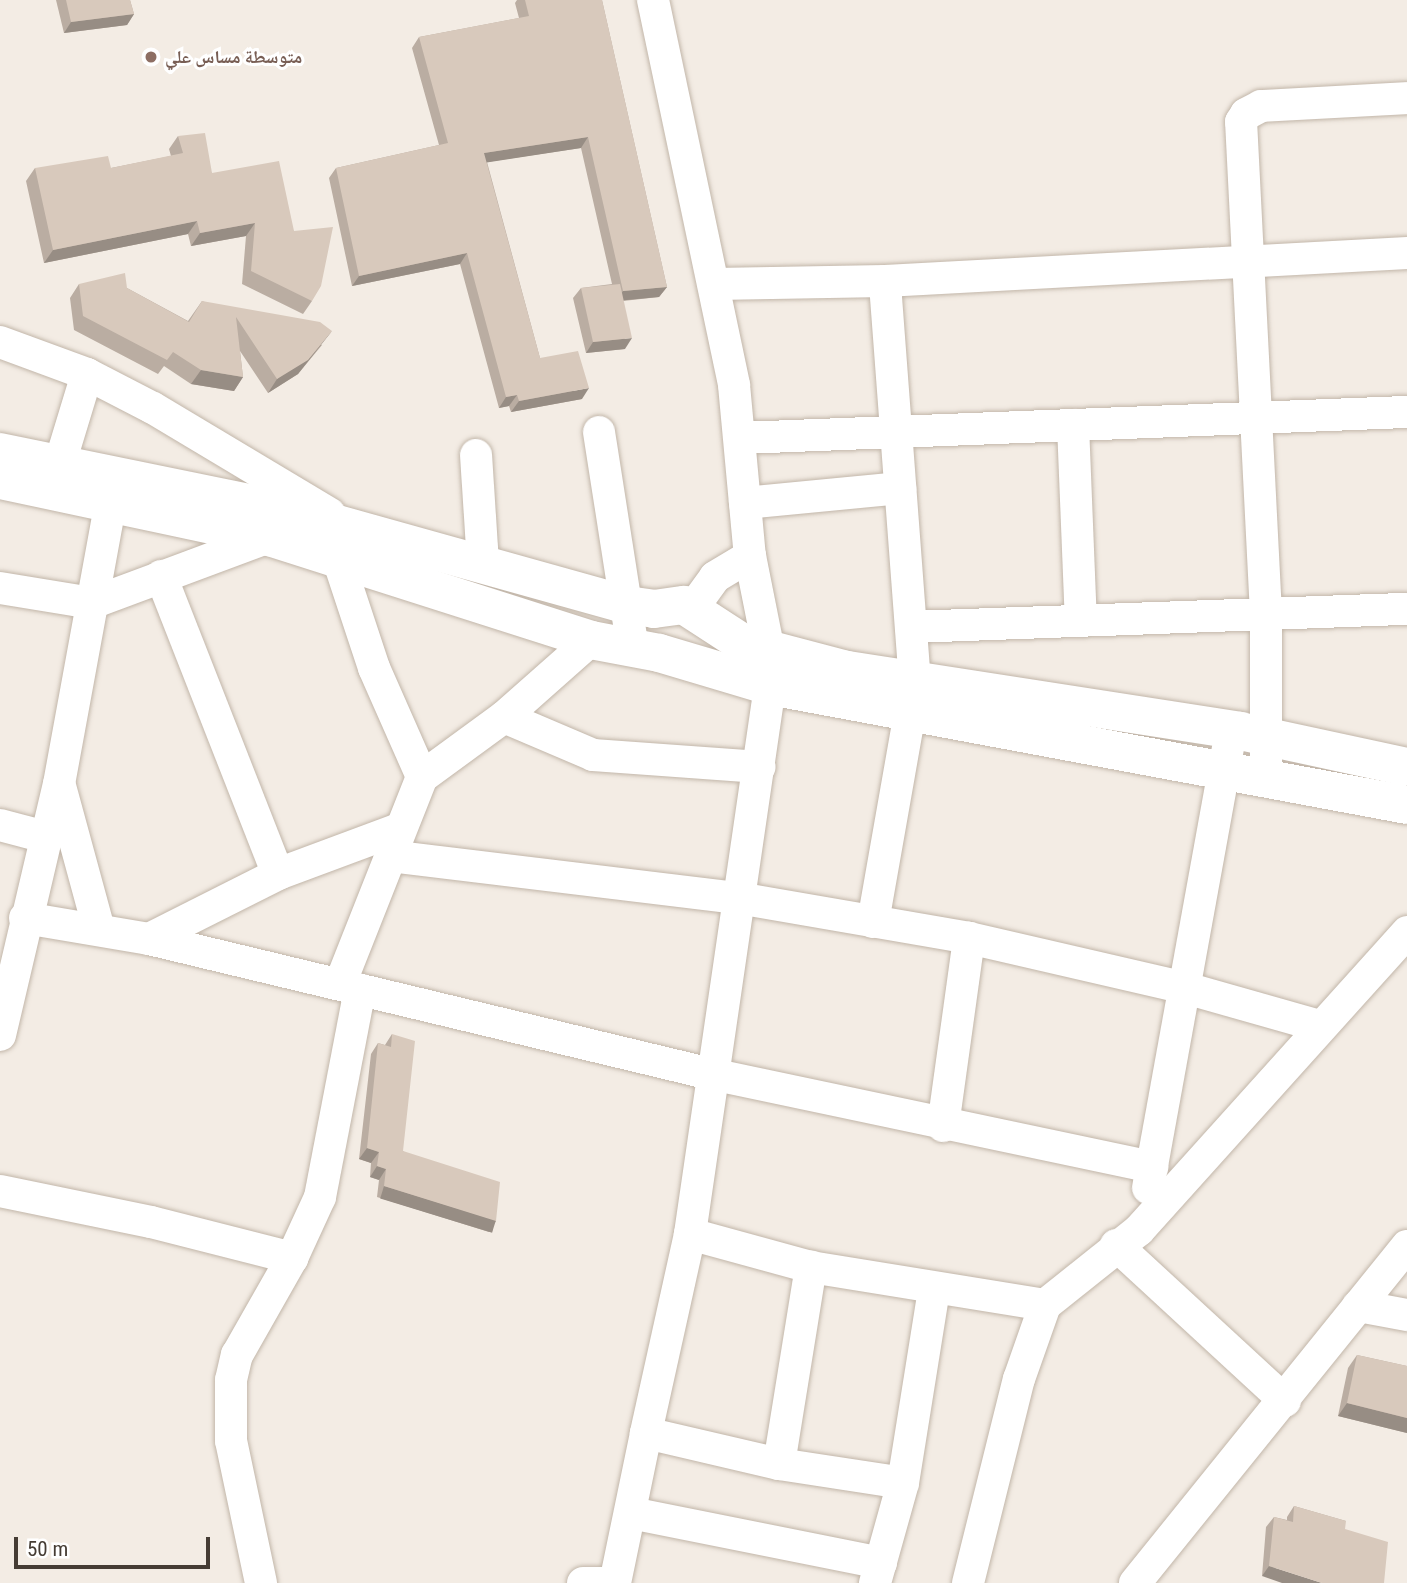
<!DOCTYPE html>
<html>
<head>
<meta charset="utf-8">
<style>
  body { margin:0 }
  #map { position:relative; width:1407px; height:1583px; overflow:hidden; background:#f3ece4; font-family:"Roboto Condensed","Noto Naskh Arabic",sans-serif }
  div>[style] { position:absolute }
  .roads { filter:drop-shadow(0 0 2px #c2b6a9) drop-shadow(0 0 2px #c2b6a9) }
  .minor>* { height:32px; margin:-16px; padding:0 16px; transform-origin:16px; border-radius:16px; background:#fff }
  .tertiary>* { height:38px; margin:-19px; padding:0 19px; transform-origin:19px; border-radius:19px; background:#fff }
  .wall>* { inset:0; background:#baada2 }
  .shaded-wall>* { inset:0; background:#978d84; transform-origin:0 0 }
  .building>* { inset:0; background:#d8c9bc }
  .dots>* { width:19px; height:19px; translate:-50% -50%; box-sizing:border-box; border:4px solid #fff; border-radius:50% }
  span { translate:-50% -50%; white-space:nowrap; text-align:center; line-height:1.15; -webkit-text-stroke:6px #fff; paint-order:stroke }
  .education-label { font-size:18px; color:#785e54; font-weight:700 }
  .left { translate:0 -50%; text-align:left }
  .scale { position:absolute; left:14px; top:1537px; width:196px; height:32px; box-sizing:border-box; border:4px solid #453c34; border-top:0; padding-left:9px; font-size:21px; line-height:24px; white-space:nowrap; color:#453c34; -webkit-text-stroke:5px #fff; paint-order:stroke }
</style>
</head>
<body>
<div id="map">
  <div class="roads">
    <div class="minor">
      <i style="left:653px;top:0;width:393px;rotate:78.1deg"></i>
      <i style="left:734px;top:385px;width:172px;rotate:84.7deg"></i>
      <i style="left:750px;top:556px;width:97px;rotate:78.7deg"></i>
      <i style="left:769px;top:651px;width:35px;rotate:88deg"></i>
      <i style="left:770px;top:686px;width:554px;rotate:98.31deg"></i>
      <i style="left:690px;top:1234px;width:204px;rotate:102.5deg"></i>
      <i style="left:646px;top:1433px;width:137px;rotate:13.1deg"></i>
      <i style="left:779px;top:1464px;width:125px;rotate:8.7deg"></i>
      <i style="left:715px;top:284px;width:170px;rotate:-1deg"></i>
      <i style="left:885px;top:281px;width:523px;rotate:-3.07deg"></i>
      <i style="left:0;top:342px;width:93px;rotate:20.2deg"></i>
      <i style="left:87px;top:374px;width:74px;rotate:27.3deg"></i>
      <i style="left:153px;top:408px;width:206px;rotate:30.9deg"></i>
      <i style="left:1073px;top:425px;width:196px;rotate:87.7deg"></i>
      <i style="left:599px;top:432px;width:219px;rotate:81.1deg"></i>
      <i style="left:741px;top:438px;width:667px;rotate:-2.24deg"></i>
      <i style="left:476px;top:455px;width:108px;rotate:86.3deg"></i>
      <i style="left:53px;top:486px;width:117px;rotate:-73.1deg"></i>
      <i style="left:745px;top:503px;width:156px;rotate:-5.5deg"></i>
      <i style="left:337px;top:556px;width:118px;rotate:71.7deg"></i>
      <i style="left:374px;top:668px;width:119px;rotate:66.2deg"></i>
      <i style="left:161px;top:576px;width:320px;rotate:68.6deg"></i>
      <i style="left:0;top:588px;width:93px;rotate:9.3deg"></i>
      <i style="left:92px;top:603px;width:189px;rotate:-20.4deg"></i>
      <i style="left:692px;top:609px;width:39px;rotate:-54deg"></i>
      <i style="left:715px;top:577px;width:41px;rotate:-31deg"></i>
      <i style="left:911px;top:627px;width:496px;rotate:-2.1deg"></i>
      <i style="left:504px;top:717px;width:97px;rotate:23.1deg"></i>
      <i style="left:593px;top:755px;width:167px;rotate:4.1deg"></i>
      <i style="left:1266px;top:775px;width:161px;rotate:-90deg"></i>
      <i style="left:1266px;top:614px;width:493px;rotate:-92.9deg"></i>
      <i style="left:1241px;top:122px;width:9px;rotate:-58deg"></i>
      <i style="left:1246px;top:114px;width:17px;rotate:-28deg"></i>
      <i style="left:1261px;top:106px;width:146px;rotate:-3.1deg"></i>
      <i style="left:60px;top:786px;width:149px;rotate:74.8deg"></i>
      <i style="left:0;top:825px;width:47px;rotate:14.9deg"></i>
      <i style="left:390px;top:856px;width:351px;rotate:6.9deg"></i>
      <i style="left:738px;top:898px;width:234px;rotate:9.8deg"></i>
      <i style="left:969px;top:938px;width:219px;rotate:13deg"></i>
      <i style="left:1182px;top:987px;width:143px;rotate:15.8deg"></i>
      <i style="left:25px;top:918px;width:126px;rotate:9.6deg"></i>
      <i style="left:149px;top:939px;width:578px;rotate:13.51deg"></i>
      <i style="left:711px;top:1074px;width:451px;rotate:11.9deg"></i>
      <i style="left:873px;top:922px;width:243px;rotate:-80deg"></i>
      <i style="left:915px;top:683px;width:403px;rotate:-94.3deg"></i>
      <i style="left:149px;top:939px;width:144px;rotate:-26.7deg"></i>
      <i style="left:278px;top:874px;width:129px;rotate:-20.4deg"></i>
      <i style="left:340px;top:984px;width:223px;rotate:-68.4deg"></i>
      <i style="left:422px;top:777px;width:102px;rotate:-36.2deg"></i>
      <i style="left:504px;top:717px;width:116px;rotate:-41.5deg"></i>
      <i style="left:0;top:1035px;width:258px;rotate:-76.8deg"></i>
      <i style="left:59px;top:784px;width:284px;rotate:-79.6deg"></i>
      <i style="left:110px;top:505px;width:26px;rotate:-67deg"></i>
      <i style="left:943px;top:1126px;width:190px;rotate:-82.1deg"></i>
      <i style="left:1148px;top:1188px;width:449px;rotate:-79.7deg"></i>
      <i style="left:0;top:1191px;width:154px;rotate:11.6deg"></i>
      <i style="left:151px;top:1222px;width:146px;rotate:14.3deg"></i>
      <i style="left:292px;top:1258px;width:67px;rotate:-65.3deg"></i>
      <i style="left:320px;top:1197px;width:211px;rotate:-79.1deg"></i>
      <i style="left:690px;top:1234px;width:125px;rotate:15.3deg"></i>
      <i style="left:811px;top:1267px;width:237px;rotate:9.2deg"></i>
      <i style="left:1116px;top:1245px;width:230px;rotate:42.7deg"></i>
      <i style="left:1358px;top:1306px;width:50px;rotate:10.4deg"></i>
      <i style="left:779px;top:1464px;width:200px;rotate:-80.8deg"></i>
      <i style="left:631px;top:1513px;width:255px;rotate:11.3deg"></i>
      <i style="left:261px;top:1583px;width:145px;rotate:-101.9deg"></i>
      <i style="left:231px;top:1441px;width:61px;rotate:-90deg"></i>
      <i style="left:231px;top:1380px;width:26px;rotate:-77deg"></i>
      <i style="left:237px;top:1355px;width:112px;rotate:-60.4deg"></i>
      <i style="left:583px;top:1583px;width:21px"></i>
      <i style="left:615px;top:1583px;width:153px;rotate:-78.3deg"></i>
      <i style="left:875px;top:1583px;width:104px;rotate:-74.4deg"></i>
      <i style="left:903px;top:1483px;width:196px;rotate:-80.9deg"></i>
      <i style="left:968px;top:1583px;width:210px;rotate:-76deg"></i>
      <i style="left:1019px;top:1379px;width:78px;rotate:-70.6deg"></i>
      <i style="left:1045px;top:1305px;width:120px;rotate:-38.6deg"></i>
      <i style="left:1139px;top:1230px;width:401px;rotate:-48deg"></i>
      <i style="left:1135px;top:1583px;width:433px;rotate:-51.1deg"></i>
    </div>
    <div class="tertiary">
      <i style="left:0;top:452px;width:304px;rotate:11.6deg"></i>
      <i style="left:298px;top:513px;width:342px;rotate:15.6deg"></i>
      <i style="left:627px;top:605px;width:27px;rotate:8deg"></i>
      <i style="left:654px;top:609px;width:30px;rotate:-8deg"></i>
      <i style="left:684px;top:605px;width:68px;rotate:33deg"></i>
      <i style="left:741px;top:642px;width:110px;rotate:14.8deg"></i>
      <i style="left:847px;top:670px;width:398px;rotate:8.8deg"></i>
      <i style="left:1240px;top:731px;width:171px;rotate:12.2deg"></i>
      <i style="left:0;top:480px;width:275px;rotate:12deg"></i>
      <i style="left:269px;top:537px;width:338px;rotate:17.7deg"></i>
      <i style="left:591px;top:640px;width:69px;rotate:10.8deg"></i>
      <i style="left:659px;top:653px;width:116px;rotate:16.6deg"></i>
      <i style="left:770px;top:686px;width:648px;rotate:10.58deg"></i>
    </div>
  </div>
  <div class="wall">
    <i style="clip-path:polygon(56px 0,130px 0,134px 14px,127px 25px,64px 33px)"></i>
    <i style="clip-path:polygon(517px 0,602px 0,667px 287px,659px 297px,623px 301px,625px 349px,586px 353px,573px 298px,581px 288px,612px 284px,581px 148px,487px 162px,540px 358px,582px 399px,511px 412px,509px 406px,499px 408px,460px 264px,352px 286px,329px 178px,336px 168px,439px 145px,412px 48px,419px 37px,519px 18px,515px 3px)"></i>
    <i style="clip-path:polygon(178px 136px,212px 173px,294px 231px,312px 301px,303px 314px,242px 284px,246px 236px,191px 246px,188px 234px,44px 263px,26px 181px,35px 168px,111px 168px,171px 156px,169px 149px)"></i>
    <i style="clip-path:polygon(79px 284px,127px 288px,188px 321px,202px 301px,322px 345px,298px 374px,268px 393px,240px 351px,243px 377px,234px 391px,191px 384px,164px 366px,158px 374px,74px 330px,70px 298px)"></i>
    <i style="clip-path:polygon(392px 1034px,403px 1151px,496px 1221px,489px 1232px,377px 1197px,379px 1180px,370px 1177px,371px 1163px,359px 1159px,371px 1054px,378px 1043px,385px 1045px)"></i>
    <i style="clip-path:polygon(1357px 1355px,1407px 1366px,1407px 1433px,1338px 1416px,1348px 1368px)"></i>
    <i style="clip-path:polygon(1294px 1506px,1346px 1521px,1262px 1576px,1266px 1527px,1274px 1517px,1287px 1520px,1287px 1517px)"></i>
  </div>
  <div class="shaded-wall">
    <i style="clip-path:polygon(134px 14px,127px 25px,64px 33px,71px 22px)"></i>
    <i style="clip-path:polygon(588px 137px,581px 148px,477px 164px,484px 153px)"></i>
    <i style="clip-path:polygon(197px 221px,188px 234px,44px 263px,53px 250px)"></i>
    <i style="clip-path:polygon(255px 223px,246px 236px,191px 246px,200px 233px)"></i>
    <i style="clip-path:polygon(467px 253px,460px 264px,352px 286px,359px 276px)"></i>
    <i style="clip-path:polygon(667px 287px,659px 297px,616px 301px,623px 291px)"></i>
    <i style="clip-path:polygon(332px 331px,298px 374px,268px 393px,277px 379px)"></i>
    <i style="clip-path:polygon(632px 338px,625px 349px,586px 353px,593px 342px)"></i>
    <i style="clip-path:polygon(201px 370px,243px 377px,234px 391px,191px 384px)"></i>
    <i style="clip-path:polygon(589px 388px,582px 399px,511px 412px,519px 401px)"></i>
    <i style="clip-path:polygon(517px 395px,509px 406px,499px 408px,506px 397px)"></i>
    <i style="clip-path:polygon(367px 1148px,379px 1152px,371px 1163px,359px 1159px)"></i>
    <i style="clip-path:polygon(377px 1166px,386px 1169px,379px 1180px,370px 1177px)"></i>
    <i style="left:384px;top:1186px;width:117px;height:13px;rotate:17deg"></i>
    <i style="clip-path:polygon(1347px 1403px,1407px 1418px,1407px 1433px,1338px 1416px)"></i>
    <i style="clip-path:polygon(1269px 1566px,1322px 1583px,1282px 1583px,1262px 1576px)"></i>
  </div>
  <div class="building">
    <i style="clip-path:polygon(66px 0,130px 0,134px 14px,71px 22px)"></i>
    <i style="clip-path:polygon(525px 0,602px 0,667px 287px,623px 291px,588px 137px,484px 153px,540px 358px,578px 351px,589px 388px,519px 401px,517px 395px,506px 397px,467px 253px,359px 276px,336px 168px,448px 143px,419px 37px,529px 16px)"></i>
    <i style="clip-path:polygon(205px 133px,212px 173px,279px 161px,294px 231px,333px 227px,321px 286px,312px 301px,251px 271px,255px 223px,200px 233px,197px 221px,53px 250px,35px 168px,108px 156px,111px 168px,183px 153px,178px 136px)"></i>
    <i style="clip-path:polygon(125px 273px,127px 288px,189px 322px,202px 301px,320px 322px,332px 331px,308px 360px,277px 379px,236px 317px,243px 377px,201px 370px,173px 352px,167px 360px,83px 316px,79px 284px)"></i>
    <i style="clip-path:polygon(620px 284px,632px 338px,593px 342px,581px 288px)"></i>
    <i style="clip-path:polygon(392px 1034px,415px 1041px,403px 1151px,500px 1182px,496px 1221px,384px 1186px,386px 1169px,377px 1166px,379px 1152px,367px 1148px,378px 1043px,391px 1047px)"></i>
    <i style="clip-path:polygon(1357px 1355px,1407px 1366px,1407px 1418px,1347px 1403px)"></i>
    <i style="clip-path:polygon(1294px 1506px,1346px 1521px,1345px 1529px,1388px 1542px,1384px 1583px,1322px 1583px,1269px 1566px,1274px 1517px,1293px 1522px)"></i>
  </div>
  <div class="dots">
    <i style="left:151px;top:57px;background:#8d6e63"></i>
  </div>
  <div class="education-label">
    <span class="left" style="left:165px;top:57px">متوسطة مساس علي</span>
  </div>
  <div class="scale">50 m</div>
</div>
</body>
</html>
